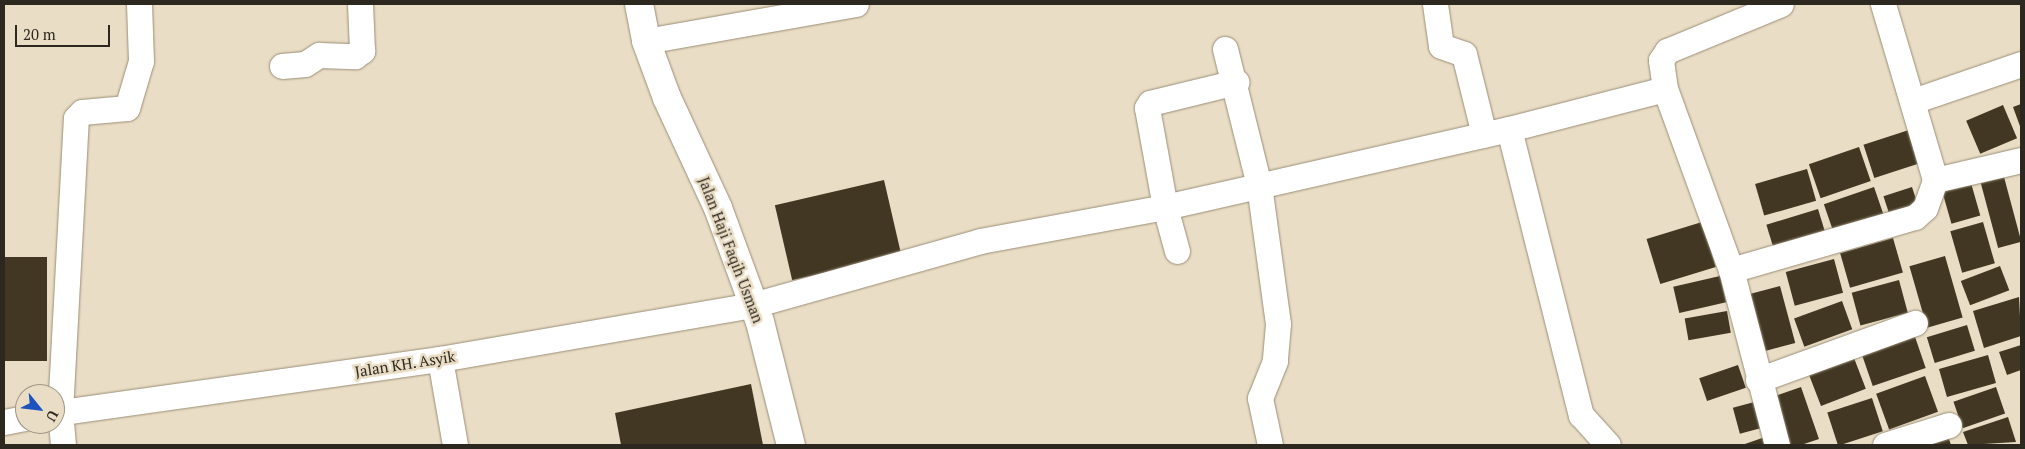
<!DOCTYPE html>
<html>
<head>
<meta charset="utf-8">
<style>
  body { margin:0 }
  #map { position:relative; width:2025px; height:449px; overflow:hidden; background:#eaddc5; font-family:"PT Serif",serif }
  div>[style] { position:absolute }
  .building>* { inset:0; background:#413723; transform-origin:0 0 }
  .roads { filter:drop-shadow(0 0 1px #9a8e78) drop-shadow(0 0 1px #9a8e78) }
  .street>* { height:25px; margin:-12.5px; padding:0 12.5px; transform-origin:12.5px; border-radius:12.5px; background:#fff }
  .secondary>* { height:28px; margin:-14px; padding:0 14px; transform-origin:14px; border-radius:14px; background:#fff }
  span { translate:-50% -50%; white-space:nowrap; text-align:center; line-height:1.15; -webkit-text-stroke:5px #eaddc5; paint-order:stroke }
  .street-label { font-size:15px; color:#2d281f }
  .frame { position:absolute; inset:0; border:5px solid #2d281f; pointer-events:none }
  .north { position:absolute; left:15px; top:384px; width:50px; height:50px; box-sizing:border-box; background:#eaddc5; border:1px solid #9e9583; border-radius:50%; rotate:119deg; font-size:14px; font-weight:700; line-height:20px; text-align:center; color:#2d281f }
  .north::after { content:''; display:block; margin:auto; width:18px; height:22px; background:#1d52bf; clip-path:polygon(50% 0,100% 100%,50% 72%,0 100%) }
  .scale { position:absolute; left:15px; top:25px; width:95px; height:22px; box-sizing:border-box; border:2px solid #2d281f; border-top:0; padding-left:6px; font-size:15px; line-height:18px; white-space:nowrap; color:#2d281f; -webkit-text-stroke:4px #eaddc5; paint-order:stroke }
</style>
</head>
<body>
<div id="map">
  <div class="building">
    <i style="clip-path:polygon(2021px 104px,2021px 129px,2013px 107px)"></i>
    <i style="left:2003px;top:105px;width:36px;height:40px;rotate:67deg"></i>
    <i style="left:1912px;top:129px;width:35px;height:51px;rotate:72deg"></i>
    <i style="left:1859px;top:147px;width:36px;height:53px;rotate:71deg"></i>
    <i style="left:1807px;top:169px;width:33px;height:54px;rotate:74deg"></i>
    <i style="left:1969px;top:176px;width:41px;height:30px;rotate:74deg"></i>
    <i style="left:2004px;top:177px;width:67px;height:24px;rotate:75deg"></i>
    <i style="left:884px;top:180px;width:77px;height:112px;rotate:77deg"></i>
    <i style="left:1874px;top:187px;width:31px;height:53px;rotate:71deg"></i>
    <i style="left:1912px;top:187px;width:19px;height:30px;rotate:72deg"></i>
    <i style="left:1818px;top:209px;width:27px;height:54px;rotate:73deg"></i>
    <i style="left:1702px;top:222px;width:47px;height:58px;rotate:73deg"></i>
    <i style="left:1983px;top:222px;width:43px;height:34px;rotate:74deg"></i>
    <i style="left:1893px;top:238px;width:36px;height:55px;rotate:74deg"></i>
    <i style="left:1945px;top:256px;width:64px;height:37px;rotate:74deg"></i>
    <i style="left:4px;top:257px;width:43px;height:104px"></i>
    <i style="left:1834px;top:259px;width:35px;height:50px;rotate:75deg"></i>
    <i style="left:2000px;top:266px;width:26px;height:42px;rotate:69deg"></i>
    <i style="left:1720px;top:276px;width:27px;height:48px;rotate:77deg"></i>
    <i style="left:1899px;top:280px;width:34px;height:49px;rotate:75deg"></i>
    <i style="left:1780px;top:286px;width:59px;height:35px;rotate:75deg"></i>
    <i style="clip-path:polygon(2019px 297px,2021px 336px,1984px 348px,1973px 311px)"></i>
    <i style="left:1842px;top:301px;width:30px;height:51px;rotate:70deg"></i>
    <i style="left:1727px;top:311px;width:22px;height:43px;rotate:80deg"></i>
    <i style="left:1967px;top:325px;width:27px;height:42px;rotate:73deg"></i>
    <i style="left:1913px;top:331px;width:39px;height:56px;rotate:71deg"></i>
    <i style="clip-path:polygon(2021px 345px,2021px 370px,2007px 375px,1999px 352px)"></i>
    <i style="left:1988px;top:355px;width:29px;height:51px;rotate:74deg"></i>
    <i style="left:1854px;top:358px;width:33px;height:48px;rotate:69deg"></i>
    <i style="left:1738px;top:365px;width:24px;height:41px;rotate:71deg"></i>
    <i style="left:1925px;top:376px;width:38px;height:52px;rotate:70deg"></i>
    <i style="clip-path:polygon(751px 384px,763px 445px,621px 445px,615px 413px)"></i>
    <i style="clip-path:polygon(1801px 387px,1819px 439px,1801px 445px,1788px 445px,1772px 397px)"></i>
    <i style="left:1996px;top:387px;width:28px;height:45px;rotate:71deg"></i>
    <i style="left:1872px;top:398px;width:35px;height:47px;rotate:72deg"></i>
    <i style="left:1758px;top:401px;width:27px;height:26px;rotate:75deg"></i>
    <i style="clip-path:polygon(2008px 417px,2016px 442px,1968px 445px,1963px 432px)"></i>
    <i style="clip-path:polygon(1947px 433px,1951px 445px,1914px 445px)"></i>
    <i style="clip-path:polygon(1768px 436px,1771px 445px,1742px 445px)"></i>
  </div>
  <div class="roads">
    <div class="street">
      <i style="left:1435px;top:4px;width:42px;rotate:81.9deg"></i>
      <i style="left:1441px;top:46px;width:24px;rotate:19deg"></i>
      <i style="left:1464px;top:54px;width:83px;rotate:76.1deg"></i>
      <i style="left:1883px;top:4px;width:184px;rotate:73.5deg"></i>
      <i style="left:646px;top:41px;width:213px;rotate:-10deg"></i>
      <i style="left:1225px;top:49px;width:140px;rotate:76deg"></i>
      <i style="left:1259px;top:185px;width:140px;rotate:82.2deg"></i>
      <i style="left:1278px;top:324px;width:37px;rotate:95deg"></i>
      <i style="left:1275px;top:361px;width:40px;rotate:112deg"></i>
      <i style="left:1260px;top:398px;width:48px;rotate:78deg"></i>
      <i style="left:282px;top:66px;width:23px;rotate:-5deg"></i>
      <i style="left:305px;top:64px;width:17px;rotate:-33deg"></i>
      <i style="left:319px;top:55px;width:36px;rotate:2deg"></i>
      <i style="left:355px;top:56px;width:9px;rotate:-36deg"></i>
      <i style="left:362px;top:51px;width:47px;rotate:-92.4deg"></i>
      <i style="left:1913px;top:101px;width:114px;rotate:-18.9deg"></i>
      <i style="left:1509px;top:129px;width:295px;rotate:75.9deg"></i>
      <i style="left:1581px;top:415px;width:40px;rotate:48deg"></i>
      <i style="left:1177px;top:251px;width:46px;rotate:-105.3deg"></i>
      <i style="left:1165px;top:207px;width:101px;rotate:-100.3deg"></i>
      <i style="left:1147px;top:108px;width:6px;rotate:-59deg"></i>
      <i style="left:1150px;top:103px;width:89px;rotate:-13.7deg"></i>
      <i style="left:1731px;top:270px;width:191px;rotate:-16.1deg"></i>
      <i style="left:1915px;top:217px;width:13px;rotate:-42deg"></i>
      <i style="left:1925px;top:208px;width:30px;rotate:-70deg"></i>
      <i style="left:1935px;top:180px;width:88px;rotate:-13.1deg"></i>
      <i style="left:440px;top:359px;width:87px;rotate:80.1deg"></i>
      <i style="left:1758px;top:380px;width:167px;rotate:-20deg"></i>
      <i style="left:55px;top:413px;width:389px;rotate:-8deg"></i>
      <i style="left:440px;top:359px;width:318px;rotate:-9.8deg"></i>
      <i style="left:753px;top:305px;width:236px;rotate:-15.7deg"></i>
      <i style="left:980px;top:241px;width:188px;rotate:-10.4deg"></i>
      <i style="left:1165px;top:207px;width:105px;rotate:-12.7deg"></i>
      <i style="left:1267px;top:184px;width:248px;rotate:-12.8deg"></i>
      <i style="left:1509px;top:129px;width:161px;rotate:-14.4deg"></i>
      <i style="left:4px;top:422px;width:21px;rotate:-11deg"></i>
      <i style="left:63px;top:445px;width:33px;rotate:-95deg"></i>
      <i style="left:60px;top:412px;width:294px;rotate:-86.9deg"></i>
      <i style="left:76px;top:118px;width:8px;rotate:-45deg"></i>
      <i style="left:82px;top:112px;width:45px;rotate:-5.1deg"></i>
      <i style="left:127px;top:108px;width:49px;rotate:-73.4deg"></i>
      <i style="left:141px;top:61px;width:57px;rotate:-92deg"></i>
      <i style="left:1777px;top:445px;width:181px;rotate:-104.7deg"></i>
      <i style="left:1731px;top:270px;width:193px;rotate:-110deg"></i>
      <i style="left:1665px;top:89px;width:29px;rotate:-98deg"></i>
      <i style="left:1661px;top:60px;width:11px;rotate:-56deg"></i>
      <i style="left:1667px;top:51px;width:123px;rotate:-22.4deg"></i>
      <i style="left:1885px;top:445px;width:67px;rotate:-17.4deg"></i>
    </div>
    <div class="secondary">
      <i style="left:639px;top:4px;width:38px;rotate:79deg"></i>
      <i style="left:646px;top:41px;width:61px;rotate:69.8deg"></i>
      <i style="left:667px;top:98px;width:121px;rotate:65.1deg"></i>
      <i style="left:718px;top:208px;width:121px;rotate:69.8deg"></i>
      <i style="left:760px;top:322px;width:127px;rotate:75.9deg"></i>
    </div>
  </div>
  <div class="street-label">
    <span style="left:731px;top:250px;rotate:69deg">Jalan Haji Faqih Usman</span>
    <span style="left:405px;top:364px;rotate:-9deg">Jalan KH. Asyik</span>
  </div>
  <div class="frame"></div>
  <div class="north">U</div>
  <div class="scale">20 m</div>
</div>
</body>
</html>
